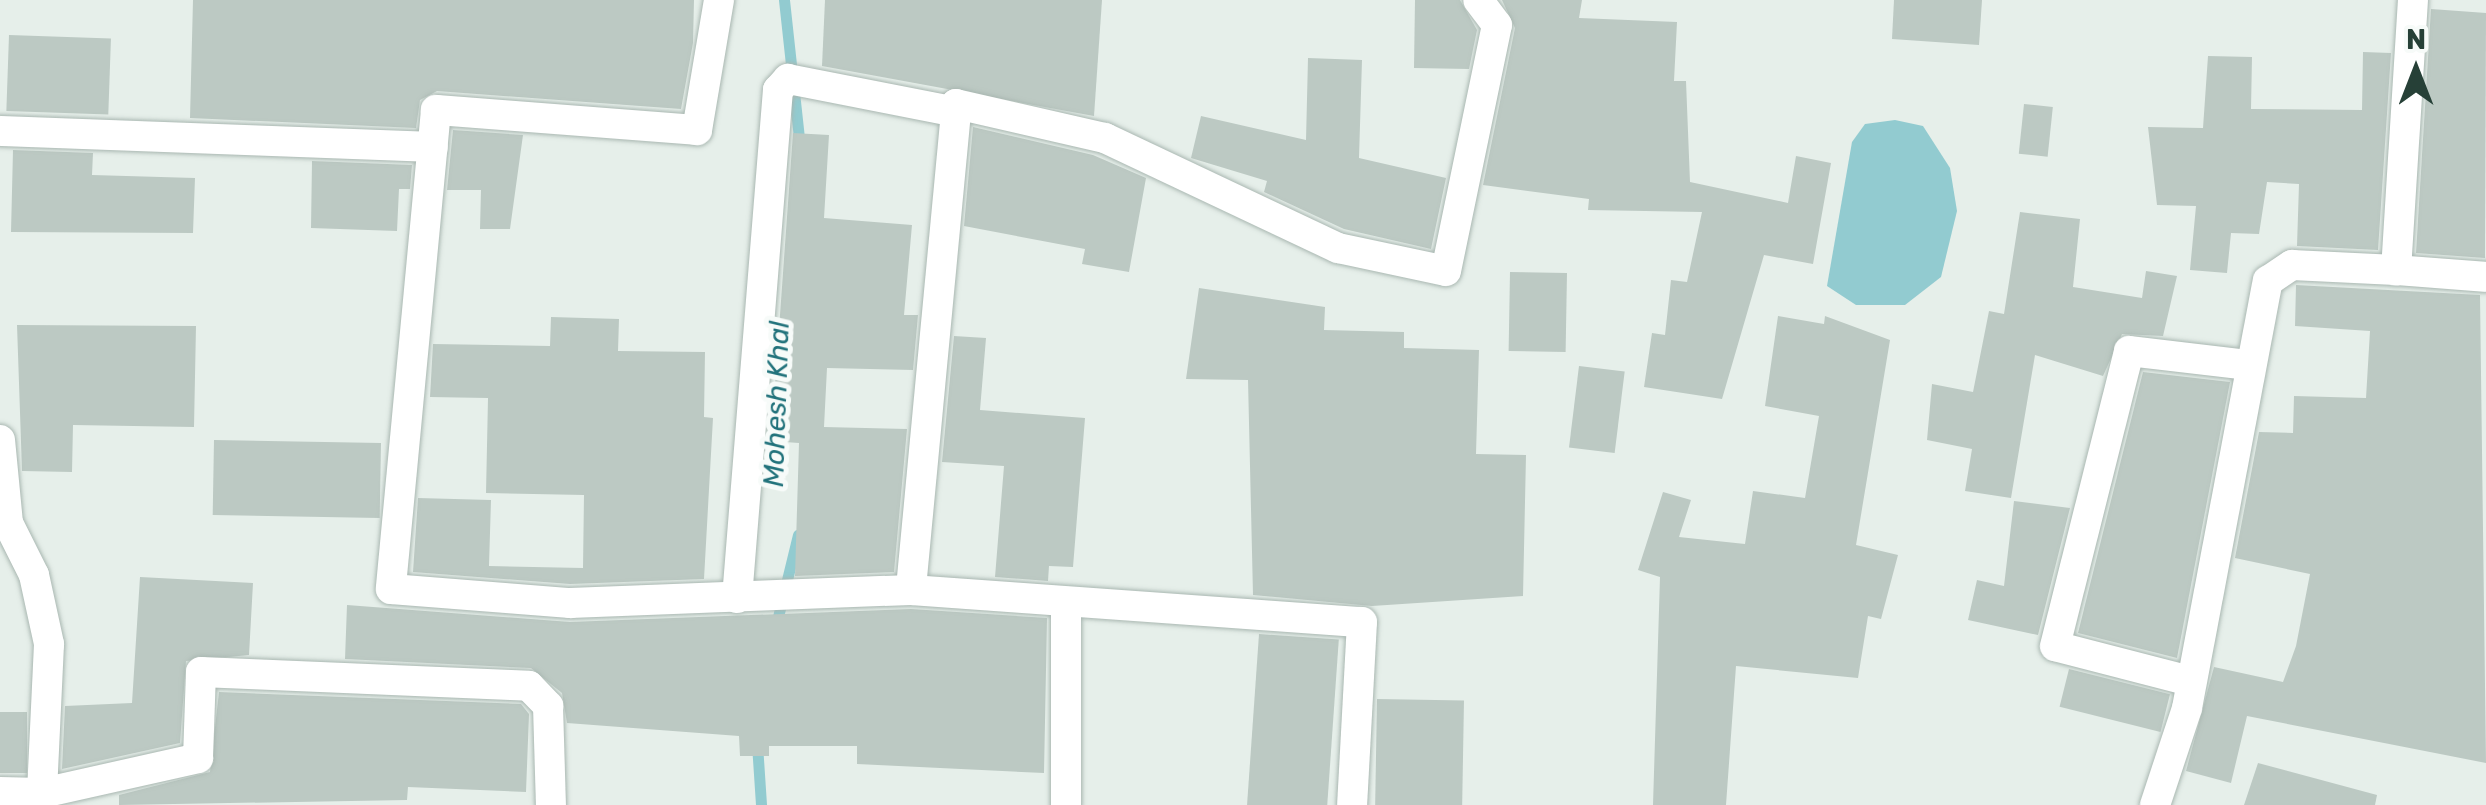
<!DOCTYPE html>
<html>
<head>
<meta charset="utf-8">
<style>
  body { margin:0 }
  #map { position:relative; width:2486px; height:805px; overflow:hidden; background:#e6efea; font-family:Rubik,sans-serif }
  div>[style] { position:absolute }
  .water>* { inset:0; background:#92cbd0 }
  .stream>* { height:11px; margin:-5.5px; padding:0 5.5px; transform-origin:5.5px; border-radius:5.5px; background:#92cbd0 }
  .building>* { inset:0; background:#bcc9c3; transform-origin:0 0 }
  .roads { filter:drop-shadow(0 0 2px #a9b7b1) drop-shadow(0 0 2px #a9b7b1) }
  .street>* { height:30px; margin:-15px; padding:0 15px; transform-origin:15px; border-radius:15px; background:#fff }
  span { translate:-50% -50%; white-space:nowrap; text-align:center; line-height:1.15; -webkit-text-stroke:10px #f7fbf9; paint-order:stroke }
  .water-label { font-size:28px; color:#21727b; font-style:italic }
  .north { position:absolute; left:2366px; top:20px; width:100px; height:100px; -webkit-text-stroke:8px #f7fbf9; paint-order:stroke; rotate:0deg; font-size:28px; font-weight:700; line-height:40px; text-align:center; color:#264037 }
  .north::after { content:''; display:block; margin:auto; width:35px; height:45px; background:#264037; clip-path:polygon(50% 0,100% 100%,50% 72%,0 100%) }
</style>
</head>
<body>
<div id="map">
  <div class="water">
    <i style="clip-path:polygon(1895px 120px,1923px 126px,1950px 168px,1957px 211px,1941px 277px,1905px 305px,1856px 305px,1827px 286px,1852px 142px,1865px 124px)"></i>
  </div>
  <div class="stream">
    <i style="left:784px;top:0;width:148px;rotate:83.8deg"></i>
    <i style="left:775px;top:629px;width:97px;rotate:-76.3deg"></i>
    <i style="left:757px;top:744px;width:61px;rotate:86.2deg"></i>
  </div>
  <div class="building">
    <i style="clip-path:polygon(193px 0,694px 0,693px 43px,681px 109px,437px 91px,420px 100px,416px 128px,190px 118px)"></i>
    <i style="clip-path:polygon(825px 0,1102px 0,1094px 116px,822px 66px)"></i>
    <i style="clip-path:polygon(1415px 0,1460px 0,1477px 30px,1469px 69px,1414px 68px)"></i>
    <i style="clip-path:polygon(1502px 0,1582px 0,1579px 18px,1677px 22px,1674px 81px,1686px 81px,1690px 182px,1788px 203px,1796px 156px,1831px 163px,1813px 264px,1764px 255px,1722px 399px,1644px 387px,1652px 333px,1665px 335px,1671px 280px,1687px 282px,1702px 212px,1588px 210px,1589px 199px,1483px 185px,1515px 28px)"></i>
    <i style="clip-path:polygon(1894px 0,1982px 0,1979px 45px,1892px 39px)"></i>
    <i style="clip-path:polygon(2431px 9px,2486px 13px,2485px 258px,2416px 253px)"></i>
    <i style="left:9px;top:35px;width:102px;height:76px;rotate:2deg"></i>
    <i style="clip-path:polygon(2363px 52px,2391px 53px,2378px 250px,2297px 246px,2299px 184px,2267px 182px,2259px 234px,2231px 233px,2227px 273px,2190px 270px,2196px 206px,2157px 205px,2148px 127px,2203px 128px,2208px 56px,2252px 57px,2251px 109px,2362px 110px)"></i>
    <i style="clip-path:polygon(1308px 58px,1362px 60px,1359px 158px,1446px 178px,1431px 249px,1344px 229px,1264px 192px,1267px 181px,1191px 158px,1201px 116px,1306px 140px)"></i>
    <i style="left:2024px;top:104px;width:29px;height:50px;rotate:6deg"></i>
    <i style="clip-path:polygon(973px 127px,1093px 155px,1146px 178px,1129px 272px,1082px 264px,1085px 249px,964px 226px)"></i>
    <i style="clip-path:polygon(453px 130px,523px 135px,510px 229px,480px 229px,481px 190px,447px 190px)"></i>
    <i style="clip-path:polygon(793px 133px,829px 135px,824px 218px,912px 225px,904px 315px,918px 315px,913px 370px,827px 368px,824px 427px,907px 429px,894px 572px,795px 576px,799px 443px,771px 441px)"></i>
    <i style="clip-path:polygon(13px 150px,93px 153px,92px 175px,195px 178px,193px 233px,11px 232px)"></i>
    <i style="clip-path:polygon(312px 161px,412px 165px,410px 189px,399px 189px,397px 231px,311px 228px)"></i>
    <i style="clip-path:polygon(2020px 212px,2080px 219px,2073px 287px,2142px 298px,2146px 271px,2177px 276px,2163px 336px,2122px 334px,2103px 376px,2035px 355px,2011px 498px,1965px 491px,1972px 449px,1927px 440px,1932px 384px,1973px 392px,1989px 311px,2004px 314px)"></i>
    <i style="left:1510px;top:272px;width:57px;height:79px;rotate:1deg"></i>
    <i style="clip-path:polygon(2296px 285px,2480px 295px,2486px 763px,2247px 716px,2231px 783px,2186px 771px,2214px 667px,2283px 682px,2296px 646px,2310px 574px,2235px 558px,2259px 432px,2293px 433px,2294px 396px,2366px 398px,2370px 331px,2295px 326px)"></i>
    <i style="clip-path:polygon(1199px 288px,1325px 307px,1324px 330px,1404px 332px,1404px 348px,1479px 350px,1476px 454px,1526px 455px,1523px 596px,1372px 606px,1253px 595px,1248px 380px,1186px 379px)"></i>
    <i style="clip-path:polygon(1778px 316px,1824px 324px,1825px 316px,1890px 340px,1856px 545px,1898px 555px,1881px 619px,1868px 616px,1858px 678px,1736px 666px,1726px 805px,1653px 805px,1660px 577px,1638px 570px,1663px 492px,1691px 500px,1679px 537px,1745px 544px,1753px 491px,1805px 498px,1819px 416px,1765px 406px)"></i>
    <i style="clip-path:polygon(551px 317px,619px 319px,618px 351px,705px 352px,704px 417px,713px 418px,704px 579px,570px 584px,413px 572px,418px 498px,491px 500px,489px 566px,583px 568px,584px 495px,486px 493px,488px 398px,430px 397px,433px 344px,550px 346px)"></i>
    <i style="clip-path:polygon(17px 325px,196px 326px,194px 427px,73px 425px,72px 472px,22px 471px)"></i>
    <i style="clip-path:polygon(954px 336px,986px 338px,980px 410px,1085px 418px,1073px 567px,1049px 566px,1048px 581px,995px 577px,1004px 466px,942px 462px)"></i>
    <i style="left:1579px;top:366px;width:46px;height:82px;rotate:7deg"></i>
    <i style="clip-path:polygon(2143px 372px,2230px 382px,2177px 658px,2078px 633px)"></i>
    <i style="left:214px;top:440px;width:167px;height:75px;rotate:1deg"></i>
    <i style="clip-path:polygon(2014px 501px,2070px 508px,2038px 635px,1968px 620px,1977px 580px,2004px 586px)"></i>
    <i style="clip-path:polygon(140px 577px,253px 583px,249px 655px,186px 661px,180px 743px,62px 769px,65px 706px,132px 703px)"></i>
    <i style="clip-path:polygon(347px 605px,570px 622px,911px 609px,1047px 618px,1044px 773px,857px 764px,857px 746px,769px 746px,769px 756px,740px 756px,739px 736px,567px 723px,562px 693px,531px 668px,345px 659px)"></i>
    <i style="left:1259px;top:634px;width:80px;height:172px;rotate:4deg"></i>
    <i style="left:2069px;top:669px;width:104px;height:39px;rotate:14deg"></i>
    <i style="clip-path:polygon(219px 692px,521px 704px,529px 714px,526px 792px,408px 787px,407px 800px,119px 805px,119px 795px,210px 772px)"></i>
    <i style="left:1377px;top:699px;width:87px;height:106px;rotate:1deg"></i>
    <i style="left:0;top:712px;width:27px;height:61px"></i>
    <i style="clip-path:polygon(2258px 763px,2377px 795px,2375px 805px,2244px 805px)"></i>
  </div>
  <div class="roads">
    <div class="street">
      <i style="left:719px;top:0;width:132px;rotate:99.6deg"></i>
      <i style="left:697px;top:130px;width:262px;rotate:-175.6deg"></i>
      <i style="left:436px;top:110px;width:481px;rotate:95.4deg"></i>
      <i style="left:391px;top:589px;width:180px;rotate:4.5deg"></i>
      <i style="left:570px;top:603px;width:341px;rotate:-2.2deg"></i>
      <i style="left:911px;top:590px;width:452px;rotate:4.1deg"></i>
      <i style="left:1362px;top:622px;width:183px;rotate:93.1deg"></i>
      <i style="left:2413px;top:0;width:271px;rotate:93.6deg"></i>
      <i style="left:2396px;top:270px;width:90px;rotate:4.4deg"></i>
      <i style="left:956px;top:112px;width:8px;rotate:-90deg"></i>
      <i style="left:956px;top:104px;width:153px;rotate:12.9deg"></i>
      <i style="left:1105px;top:138px;width:258px;rotate:25.3deg"></i>
      <i style="left:1338px;top:248px;width:110px;rotate:12deg"></i>
      <i style="left:1446px;top:271px;width:251px;rotate:-78.3deg"></i>
      <i style="left:1497px;top:25px;width:31px;rotate:-127deg"></i>
      <i style="left:0;top:131px;width:433px;rotate:2.1deg"></i>
      <i style="left:0;top:440px;width:83px;rotate:84.5deg"></i>
      <i style="left:8px;top:523px;width:58px;rotate:63.4deg"></i>
      <i style="left:34px;top:575px;width:71px;rotate:77.7deg"></i>
      <i style="left:49px;top:644px;width:149px;rotate:92.7deg"></i>
      <i style="left:42px;top:793px;width:42px;rotate:-178.6deg"></i>
      <i style="left:737px;top:598px;width:510px;rotate:-85.39deg"></i>
      <i style="left:778px;top:90px;width:15px;rotate:-48deg"></i>
      <i style="left:788px;top:79px;width:171px;rotate:11.1deg"></i>
      <i style="left:956px;top:112px;width:480px;rotate:95.4deg"></i>
      <i style="left:2190px;top:681px;width:139px;rotate:-165.5deg"></i>
      <i style="left:2055px;top:646px;width:304px;rotate:-75.9deg"></i>
      <i style="left:2129px;top:351px;width:121px;rotate:6.7deg"></i>
      <i style="left:42px;top:805px;width:12px;rotate:-90deg"></i>
      <i style="left:42px;top:793px;width:160px;rotate:-12.6deg"></i>
      <i style="left:198px;top:758px;width:86px;rotate:-88deg"></i>
      <i style="left:201px;top:672px;width:328px;rotate:2.4deg"></i>
      <i style="left:529px;top:686px;width:28px;rotate:46deg"></i>
      <i style="left:548px;top:706px;width:99px;rotate:88.3deg"></i>
      <i style="left:1066px;top:805px;width:201px;rotate:-90deg"></i>
      <i style="left:2155px;top:805px;width:102px;rotate:-71.7deg"></i>
      <i style="left:2187px;top:708px;width:435px;rotate:-79.3deg"></i>
      <i style="left:2268px;top:281px;width:29px;rotate:-34deg"></i>
      <i style="left:2292px;top:265px;width:104px;rotate:2.8deg"></i>
    </div>
  </div>
  <div class="water-label">
    <span style="left:777px;top:404px;rotate:-88deg">Mohesh Khal</span>
  </div>
  <div class="north">N</div>
</div>
</body>
</html>
